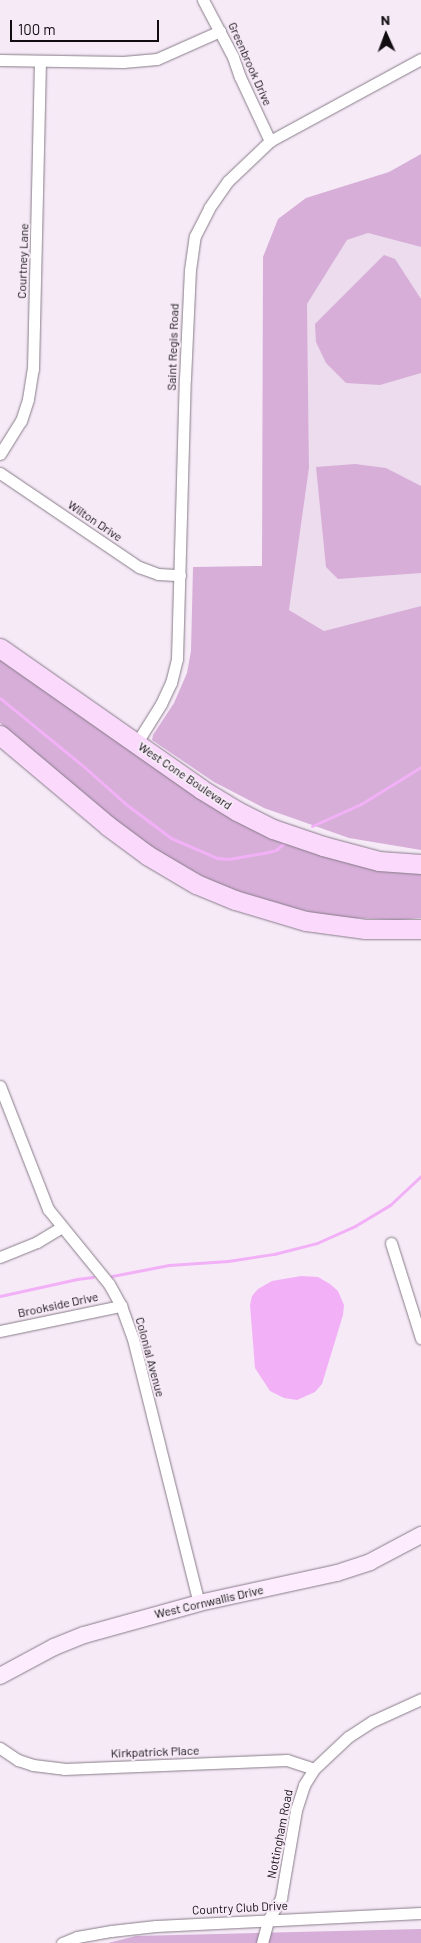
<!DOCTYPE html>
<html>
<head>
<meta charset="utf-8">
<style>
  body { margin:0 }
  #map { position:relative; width:421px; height:1943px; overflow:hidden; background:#f6eaf7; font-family:Barlow,sans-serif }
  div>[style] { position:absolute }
  .built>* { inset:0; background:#eddbee }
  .green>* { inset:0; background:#d6aed8 }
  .water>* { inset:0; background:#f2b0f7 }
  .stream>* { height:3px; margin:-1.5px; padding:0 1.5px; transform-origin:1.5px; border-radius:1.5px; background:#f2b0f7 }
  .roads { filter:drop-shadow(0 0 1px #877c88) drop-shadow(0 0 1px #877c88) }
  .street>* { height:11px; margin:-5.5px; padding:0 5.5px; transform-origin:5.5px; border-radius:5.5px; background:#fff }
  .secondary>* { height:16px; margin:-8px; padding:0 8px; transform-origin:8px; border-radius:8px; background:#fdecfe }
  .primary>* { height:19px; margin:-9.5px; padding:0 9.5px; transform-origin:9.5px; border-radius:9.5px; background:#fad9fc }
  span { translate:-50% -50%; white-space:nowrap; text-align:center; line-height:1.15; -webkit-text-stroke:4px #f6eaf7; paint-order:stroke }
  .street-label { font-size:12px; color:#110d11 }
  .north { position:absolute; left:361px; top:10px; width:50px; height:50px; -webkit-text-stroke:4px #f6eaf7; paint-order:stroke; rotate:358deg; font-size:14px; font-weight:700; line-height:20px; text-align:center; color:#110d11 }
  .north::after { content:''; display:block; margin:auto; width:18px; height:22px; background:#110d11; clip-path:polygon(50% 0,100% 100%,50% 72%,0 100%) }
  .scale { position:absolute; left:10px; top:20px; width:149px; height:22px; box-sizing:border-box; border:2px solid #110d11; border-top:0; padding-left:6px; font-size:15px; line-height:18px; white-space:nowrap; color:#110d11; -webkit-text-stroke:4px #f6eaf7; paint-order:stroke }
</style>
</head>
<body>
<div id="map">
  <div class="built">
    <i style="clip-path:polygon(368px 233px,421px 247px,421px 606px,324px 631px,289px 610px,309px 468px,307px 304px,347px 240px)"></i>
  </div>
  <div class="green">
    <i style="clip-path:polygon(421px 154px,421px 247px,368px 233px,347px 240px,307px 304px,309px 468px,289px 610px,324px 631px,421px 606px,421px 850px,349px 838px,264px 808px,214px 782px,152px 740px,153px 735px,174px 703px,187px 673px,191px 651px,193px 567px,262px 566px,263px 257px,278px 219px,306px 198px,389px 172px)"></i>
    <i style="clip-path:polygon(384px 255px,395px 259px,421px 299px,421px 373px,380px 385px,346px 383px,326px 363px,316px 342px,315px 324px)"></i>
    <i style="clip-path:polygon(355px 464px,386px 468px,421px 486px,421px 573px,338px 579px,326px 567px,316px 467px)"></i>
    <i style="clip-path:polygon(0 659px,185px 788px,421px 871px,421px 918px,398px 920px,332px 917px,262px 901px,210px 880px,159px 853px,123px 828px,0 723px)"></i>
    <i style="clip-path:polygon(421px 1929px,421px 1943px,108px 1943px,136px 1936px)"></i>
  </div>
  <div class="water">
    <i style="clip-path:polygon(301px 1276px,318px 1277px,330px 1284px,338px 1291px,344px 1305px,343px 1315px,322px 1384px,315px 1392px,297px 1400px,284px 1398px,270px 1391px,255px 1368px,250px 1305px,252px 1296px,258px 1289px,272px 1281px)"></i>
  </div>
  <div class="stream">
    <i style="left:0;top:698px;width:106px;rotate:39.3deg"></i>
    <i style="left:82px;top:765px;width:60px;rotate:41.6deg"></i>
    <i style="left:127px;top:805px;width:55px;rotate:36.9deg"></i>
    <i style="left:171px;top:838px;width:50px;rotate:23.5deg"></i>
    <i style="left:217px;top:858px;width:12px;rotate:5deg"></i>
    <i style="left:229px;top:859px;width:36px;rotate:-10deg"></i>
    <i style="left:264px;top:853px;width:12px;rotate:-14deg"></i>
    <i style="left:276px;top:850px;width:11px;rotate:-41deg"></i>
    <i style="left:312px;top:826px;width:54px;rotate:-24.2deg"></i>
    <i style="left:361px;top:804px;width:70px;rotate:-31.7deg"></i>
    <i style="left:112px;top:1276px;width:58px;rotate:-10.9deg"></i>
    <i style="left:169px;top:1265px;width:59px;rotate:-3.9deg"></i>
    <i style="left:228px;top:1261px;width:47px;rotate:-8.7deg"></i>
    <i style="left:274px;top:1254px;width:44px;rotate:-14.3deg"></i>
    <i style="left:317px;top:1243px;width:42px;rotate:-24.1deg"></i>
    <i style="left:355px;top:1226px;width:41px;rotate:-31deg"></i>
    <i style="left:390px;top:1205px;width:42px;rotate:-43.1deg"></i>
    <i style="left:0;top:1296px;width:79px;rotate:-12.4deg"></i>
    <i style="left:77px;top:1279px;width:16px;rotate:-7deg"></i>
  </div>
  <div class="roads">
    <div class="street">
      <i style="left:203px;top:0;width:64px;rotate:62.2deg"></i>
      <i style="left:233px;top:57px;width:21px;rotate:71deg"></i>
      <i style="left:240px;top:77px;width:71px;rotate:64.9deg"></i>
      <i style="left:0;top:60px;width:123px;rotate:0.9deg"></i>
      <i style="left:123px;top:62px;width:34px;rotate:-5deg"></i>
      <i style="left:157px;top:59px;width:69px;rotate:-24deg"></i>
      <i style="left:0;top:454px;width:39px;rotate:-58deg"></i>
      <i style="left:21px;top:421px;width:23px;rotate:-72deg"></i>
      <i style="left:28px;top:399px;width:30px;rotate:-81deg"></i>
      <i style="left:33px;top:369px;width:308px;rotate:-88.7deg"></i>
      <i style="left:0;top:473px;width:168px;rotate:34.1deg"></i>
      <i style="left:139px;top:567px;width:20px;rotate:20deg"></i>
      <i style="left:158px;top:574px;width:22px;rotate:3deg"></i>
      <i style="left:136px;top:744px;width:47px;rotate:-58deg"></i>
      <i style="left:161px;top:704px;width:23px;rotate:-65deg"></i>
      <i style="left:171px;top:683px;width:25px;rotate:-76deg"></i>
      <i style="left:177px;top:659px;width:280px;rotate:-88.4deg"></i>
      <i style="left:185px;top:379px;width:109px;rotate:-87.4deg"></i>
      <i style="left:190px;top:270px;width:34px;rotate:-82deg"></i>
      <i style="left:195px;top:236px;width:31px;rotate:-63deg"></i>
      <i style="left:209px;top:208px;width:33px;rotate:-55deg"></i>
      <i style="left:228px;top:181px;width:58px;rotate:-43.6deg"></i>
      <i style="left:270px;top:141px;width:172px;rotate:-28.5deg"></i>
      <i style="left:0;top:1086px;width:132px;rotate:68.7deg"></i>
      <i style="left:48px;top:1209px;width:97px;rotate:50.9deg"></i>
      <i style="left:109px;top:1284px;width:25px;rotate:61deg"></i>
      <i style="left:121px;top:1306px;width:35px;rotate:70deg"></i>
      <i style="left:133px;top:1339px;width:272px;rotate:76deg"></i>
      <i style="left:391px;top:1243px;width:100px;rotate:72.5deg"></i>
      <i style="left:0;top:1257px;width:40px;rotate:-22deg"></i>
      <i style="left:37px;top:1242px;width:29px;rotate:-31deg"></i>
      <i style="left:0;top:1331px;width:124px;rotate:-11.7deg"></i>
      <i style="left:0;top:1748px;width:22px;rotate:34deg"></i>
      <i style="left:18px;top:1760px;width:16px;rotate:18deg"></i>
      <i style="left:33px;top:1765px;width:31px;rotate:7deg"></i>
      <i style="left:64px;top:1769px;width:223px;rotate:-2.3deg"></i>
      <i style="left:287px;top:1760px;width:28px;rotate:18deg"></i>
      <i style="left:62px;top:1943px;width:16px;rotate:-22deg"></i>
      <i style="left:77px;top:1937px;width:35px;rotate:-10deg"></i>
      <i style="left:111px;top:1931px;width:45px;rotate:-6.3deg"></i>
      <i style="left:156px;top:1926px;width:265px;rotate:-2.8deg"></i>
      <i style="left:262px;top:1943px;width:24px;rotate:-75deg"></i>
      <i style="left:268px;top:1920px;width:26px;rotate:-59deg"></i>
      <i style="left:281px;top:1898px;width:89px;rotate:-80.3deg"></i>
      <i style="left:296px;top:1810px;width:26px;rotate:-72deg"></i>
      <i style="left:304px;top:1785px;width:19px;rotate:-58deg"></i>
      <i style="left:314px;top:1769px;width:47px;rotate:-43.3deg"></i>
      <i style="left:348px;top:1737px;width:30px;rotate:-33deg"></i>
      <i style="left:373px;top:1721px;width:53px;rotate:-24.6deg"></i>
    </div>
    <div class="secondary">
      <i style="left:0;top:1676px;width:61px;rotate:-28.2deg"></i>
      <i style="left:54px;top:1647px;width:32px;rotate:-22deg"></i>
      <i style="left:84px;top:1635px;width:119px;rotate:-15.5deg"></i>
      <i style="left:199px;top:1603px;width:141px;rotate:-12.3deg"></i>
      <i style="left:337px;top:1573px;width:35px;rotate:-18deg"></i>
      <i style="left:370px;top:1562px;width:58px;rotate:-27.9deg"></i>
    </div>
    <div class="primary">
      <i style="left:0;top:648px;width:246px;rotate:35deg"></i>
      <i style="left:201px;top:789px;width:42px;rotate:31.4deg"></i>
      <i style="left:237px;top:811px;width:40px;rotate:26.6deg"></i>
      <i style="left:273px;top:829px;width:53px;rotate:18.8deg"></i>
      <i style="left:323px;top:846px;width:58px;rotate:15deg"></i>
      <i style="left:379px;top:861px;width:42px;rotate:4.1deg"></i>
      <i style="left:0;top:735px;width:141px;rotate:40.1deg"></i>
      <i style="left:108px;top:826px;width:49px;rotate:36.6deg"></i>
      <i style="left:147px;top:855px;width:57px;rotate:30.6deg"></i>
      <i style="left:196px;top:884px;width:42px;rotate:22.3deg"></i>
      <i style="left:235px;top:900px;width:74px;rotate:16.5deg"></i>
      <i style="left:306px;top:921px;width:60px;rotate:7.7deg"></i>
      <i style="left:365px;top:929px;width:56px"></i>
    </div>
  </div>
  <div class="street-label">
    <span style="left:250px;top:64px;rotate:66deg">Greenbrook Drive</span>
    <span style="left:23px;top:261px;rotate:-88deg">Courtney Lane</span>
    <span style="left:173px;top:347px;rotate:-88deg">Saint Regis Road</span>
    <span style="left:95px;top:521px;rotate:34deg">Wilton Drive</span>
    <span style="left:185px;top:776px;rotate:34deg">West Cone Boulevard</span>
    <span style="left:58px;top:1305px;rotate:-12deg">Brookside Drive</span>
    <span style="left:150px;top:1357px;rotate:75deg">Colonial Avenue</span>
    <span style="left:209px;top:1602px;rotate:-13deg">West Cornwallis Drive</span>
    <span style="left:155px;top:1752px;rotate:-2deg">Kirkpatrick Place</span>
    <span style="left:280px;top:1834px;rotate:-79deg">Nottingham Road</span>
    <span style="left:240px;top:1908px;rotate:-3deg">Country Club Drive</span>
  </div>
  <div class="north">N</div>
  <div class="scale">100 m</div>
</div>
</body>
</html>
